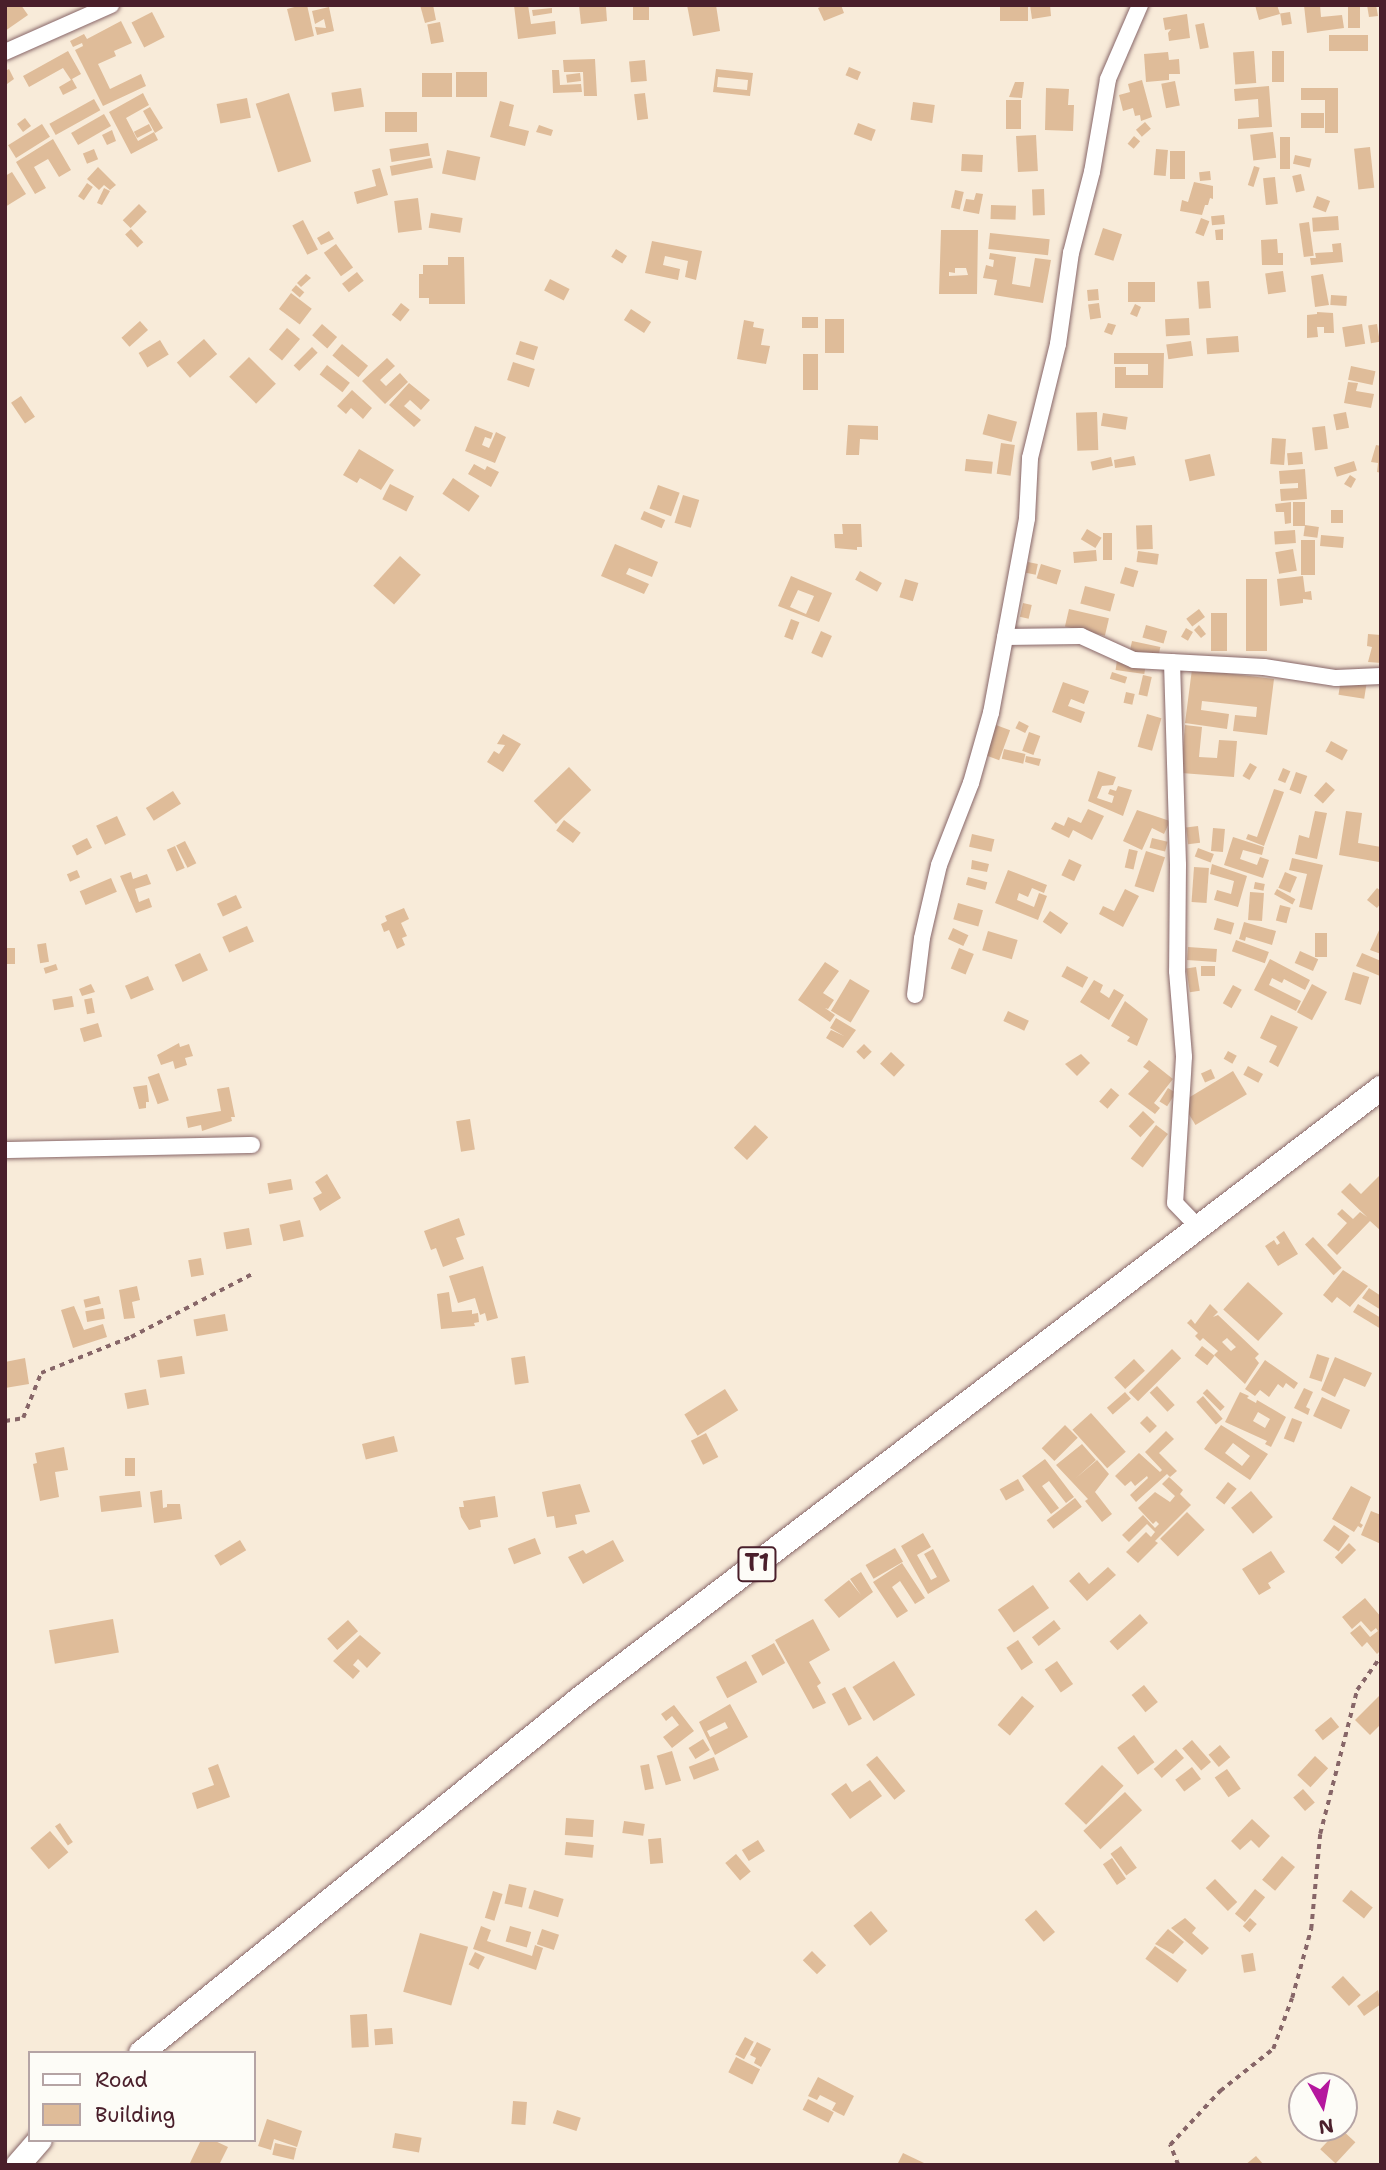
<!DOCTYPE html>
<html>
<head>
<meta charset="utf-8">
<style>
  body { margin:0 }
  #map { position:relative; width:1386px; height:2170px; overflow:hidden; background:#f8ebd9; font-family:"Shantell Sans",sans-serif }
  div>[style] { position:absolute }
  .building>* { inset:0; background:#dfbc99; transform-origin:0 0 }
  .path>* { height:3.5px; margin-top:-1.75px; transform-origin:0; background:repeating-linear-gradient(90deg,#876668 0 5px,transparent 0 10px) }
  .roads { filter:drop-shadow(0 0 2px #876668) drop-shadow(0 0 2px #876668) }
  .minor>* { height:16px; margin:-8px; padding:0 8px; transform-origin:8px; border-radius:8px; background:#fff }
  .trunk>* { height:24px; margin:-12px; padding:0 12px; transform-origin:12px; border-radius:12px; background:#fff }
  span { translate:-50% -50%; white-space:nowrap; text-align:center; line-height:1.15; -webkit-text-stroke:5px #fdfcf7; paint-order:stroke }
  .shield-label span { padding:2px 5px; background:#fdfcf7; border:2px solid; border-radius:5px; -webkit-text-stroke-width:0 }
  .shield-label { font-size:24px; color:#4a1f2b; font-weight:700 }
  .frame { position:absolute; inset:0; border:7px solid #4a1f2b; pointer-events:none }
  .legend { position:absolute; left:28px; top:2051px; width:228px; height:91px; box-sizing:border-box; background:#fdfcf7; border:2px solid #b5a4a5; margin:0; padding:9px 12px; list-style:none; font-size:21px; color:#4a1f2b }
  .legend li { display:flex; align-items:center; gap:14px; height:35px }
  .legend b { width:35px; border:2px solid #b5a4a5 }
  .north { position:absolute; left:1288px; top:2072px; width:70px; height:70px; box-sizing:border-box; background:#fdfcf7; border:2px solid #b5a4a5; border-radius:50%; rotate:171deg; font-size:19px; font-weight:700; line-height:28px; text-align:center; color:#4a1f2b }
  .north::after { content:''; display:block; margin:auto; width:24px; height:32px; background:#b5179e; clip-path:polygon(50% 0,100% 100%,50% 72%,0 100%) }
</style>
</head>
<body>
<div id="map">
  <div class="building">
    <i style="clip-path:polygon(5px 5px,21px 5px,28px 15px,5px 31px)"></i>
    <i style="clip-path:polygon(302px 5px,307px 5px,314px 36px,295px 41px,287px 9px)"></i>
    <i style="clip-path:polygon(420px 5px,433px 5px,436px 20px,425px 23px)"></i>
    <i style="clip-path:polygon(514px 5px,528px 5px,531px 24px,555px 21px,556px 34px,518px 39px)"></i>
    <i style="clip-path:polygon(579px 5px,606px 7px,607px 21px,581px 24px)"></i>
    <i style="left:633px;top:5px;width:16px;height:15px"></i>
    <i style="clip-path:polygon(687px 5px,716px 5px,720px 31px,693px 36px)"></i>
    <i style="clip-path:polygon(825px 5px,841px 5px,844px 13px,824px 21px,818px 8px)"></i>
    <i style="clip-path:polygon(1030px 5px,1050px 5px,1051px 16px,1032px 19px)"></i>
    <i style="clip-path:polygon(1255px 5px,1277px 5px,1280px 14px,1259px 20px)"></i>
    <i style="clip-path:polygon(1304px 5px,1320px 5px,1321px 17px,1342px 15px,1344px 28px,1307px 33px)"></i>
    <i style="left:1348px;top:5px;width:12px;height:23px"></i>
    <i style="clip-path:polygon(1367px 5px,1376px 5px,1378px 16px,1369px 17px)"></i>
    <i style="left:1000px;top:6px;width:28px;height:15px"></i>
    <i style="clip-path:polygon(329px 7px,334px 31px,317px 35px,315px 27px,326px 28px,324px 19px,315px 24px,312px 11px)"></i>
    <i style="clip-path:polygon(552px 8px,552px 13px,533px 16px,532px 10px)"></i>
    <i style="left:152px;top:12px;width:28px;height:23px;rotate:63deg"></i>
    <i style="left:1290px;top:12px;width:12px;height:10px;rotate:81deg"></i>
    <i style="clip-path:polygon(1187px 14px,1190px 38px,1169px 41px,1168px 33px,1171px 29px,1165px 30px,1163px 18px)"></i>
    <i style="clip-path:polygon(121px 21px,132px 43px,114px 51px,116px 56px,98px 64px,110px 89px,141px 74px,146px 86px,103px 106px,75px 50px,83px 46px,82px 43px,73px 47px,70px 41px,84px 34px,87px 39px)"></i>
    <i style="left:440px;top:22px;width:20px;height:13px;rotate:79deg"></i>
    <i style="left:1204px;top:23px;width:25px;height:9px;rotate:79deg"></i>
    <i style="left:1368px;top:35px;width:16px;height:39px;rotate:90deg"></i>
    <i style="clip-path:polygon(68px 51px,81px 74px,72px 79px,77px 88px,63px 95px,59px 87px,71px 80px,63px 68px,29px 87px,23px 76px)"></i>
    <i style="left:1254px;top:51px;width:32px;height:21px;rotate:86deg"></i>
    <i style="left:1272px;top:51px;width:12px;height:31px"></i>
    <i style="clip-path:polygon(1168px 52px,1169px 60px,1179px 59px,1180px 74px,1169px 74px,1169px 80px,1146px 82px,1144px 54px)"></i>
    <i style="clip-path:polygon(595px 59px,597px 96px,584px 96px,583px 72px,564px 72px,563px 60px)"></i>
    <i style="left:645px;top:60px;width:21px;height:16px;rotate:85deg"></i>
    <i style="left:849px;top:67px;width:13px;height:9px;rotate:23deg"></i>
    <i style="clip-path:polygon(9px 69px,14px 79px,7px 84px,5px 71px)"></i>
    <i style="clip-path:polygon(evenodd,716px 69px,753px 73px,750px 96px,713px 92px,716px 69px,718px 77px,748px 80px,747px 90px,717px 87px,718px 77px)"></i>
    <i style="clip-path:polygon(552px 70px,559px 70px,560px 85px,581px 84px,582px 92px,553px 93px)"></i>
    <i style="left:456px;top:72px;width:31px;height:25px"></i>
    <i style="left:422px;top:73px;width:30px;height:24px"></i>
    <i style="left:580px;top:73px;width:8px;height:14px;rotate:83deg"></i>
    <i style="clip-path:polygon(1142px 80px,1152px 117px,1141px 121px,1140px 115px,1135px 116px,1133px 108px,1123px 111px,1119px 95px,1130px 92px,1128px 84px)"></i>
    <i style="left:1175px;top:81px;width:25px;height:14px;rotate:79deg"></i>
    <i style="clip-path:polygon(1015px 82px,1024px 82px,1022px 98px,1009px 97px)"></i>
    <i style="clip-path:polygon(1269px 86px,1272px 127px,1238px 129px,1238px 119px,1259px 117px,1258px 99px,1235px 101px,1234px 89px)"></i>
    <i style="left:361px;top:88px;width:19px;height:30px;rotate:81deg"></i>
    <i style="clip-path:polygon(1046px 88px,1069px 89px,1068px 105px,1074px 105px,1073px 131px,1045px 130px)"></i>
    <i style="clip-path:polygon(1301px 88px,1338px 88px,1338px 133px,1325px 133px,1325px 100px,1301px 100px)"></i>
    <i style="clip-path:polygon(143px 93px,149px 105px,126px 118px,138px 141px,154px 132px,158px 140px,131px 154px,109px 112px)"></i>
    <i style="left:289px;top:93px;width:72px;height:35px;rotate:72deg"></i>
    <i style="left:645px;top:93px;width:26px;height:11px;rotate:83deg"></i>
    <i style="left:247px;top:98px;width:20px;height:31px;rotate:79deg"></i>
    <i style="left:94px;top:99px;width:13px;height:51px;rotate:61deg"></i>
    <i style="left:1006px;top:100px;width:15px;height:29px"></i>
    <i style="clip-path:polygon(500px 101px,514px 105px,509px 126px,529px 131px,525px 146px,490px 137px)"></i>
    <i style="left:913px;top:102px;width:22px;height:18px;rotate:8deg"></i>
    <i style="clip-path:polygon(150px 107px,163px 128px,155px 133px,143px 111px)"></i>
    <i style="left:385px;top:112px;width:32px;height:20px"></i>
    <i style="left:1301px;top:113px;width:23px;height:15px"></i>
    <i style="left:104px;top:114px;width:14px;height:38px;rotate:60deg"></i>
    <i style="left:25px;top:118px;width:10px;height:10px;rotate:53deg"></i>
    <i style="left:1145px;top:122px;width:9px;height:12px;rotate:49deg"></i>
    <i style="left:858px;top:123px;width:19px;height:12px;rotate:21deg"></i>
    <i style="left:42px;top:124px;width:15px;height:40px;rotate:58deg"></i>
    <i style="left:149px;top:124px;width:7px;height:17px;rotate:63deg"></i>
    <i style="clip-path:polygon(539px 125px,553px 130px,551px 136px,536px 132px)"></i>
    <i style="clip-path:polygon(112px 130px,116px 141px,107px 145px,102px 135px)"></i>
    <i style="left:1273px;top:132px;width:26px;height:23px;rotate:83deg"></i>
    <i style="left:1036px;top:135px;width:36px;height:20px;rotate:87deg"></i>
    <i style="left:1134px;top:136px;width:8px;height:10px;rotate:40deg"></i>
    <i style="left:1280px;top:137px;width:10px;height:32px"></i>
    <i style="clip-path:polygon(53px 139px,71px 170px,59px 177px,48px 159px,34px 167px,46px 188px,35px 194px,16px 162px)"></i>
    <i style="left:428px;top:143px;width:13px;height:39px;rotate:81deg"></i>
    <i style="left:1370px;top:147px;width:41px;height:16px;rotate:84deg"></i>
    <i style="left:94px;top:149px;width:11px;height:12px;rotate:68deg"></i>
    <i style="left:1156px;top:149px;width:12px;height:26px;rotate:5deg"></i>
    <i style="left:447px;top:150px;width:34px;height:24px;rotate:12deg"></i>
    <i style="left:1170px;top:151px;width:15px;height:28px"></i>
    <i style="left:962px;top:154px;width:21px;height:17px;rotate:3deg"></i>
    <i style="left:1295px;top:155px;width:17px;height:9px;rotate:13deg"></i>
    <i style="left:431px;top:158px;width:10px;height:42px;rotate:79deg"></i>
    <i style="left:1254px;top:166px;width:6px;height:20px;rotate:18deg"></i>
    <i style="clip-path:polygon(98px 167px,116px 185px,110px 190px,104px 185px,99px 190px,87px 179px)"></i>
    <i style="clip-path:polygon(380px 168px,388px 195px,357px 204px,354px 192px,376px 186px,372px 170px)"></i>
    <i style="left:1210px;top:171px;width:9px;height:11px;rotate:84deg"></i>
    <i style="clip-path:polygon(12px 172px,26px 194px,5px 207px,5px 176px)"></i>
    <i style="left:1301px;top:174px;width:17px;height:9px;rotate:77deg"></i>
    <i style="left:1275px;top:177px;width:27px;height:12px;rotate:84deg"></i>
    <i style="clip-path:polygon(1194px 182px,1213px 186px,1213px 199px,1210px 198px,1208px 205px,1205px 205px,1202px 215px,1180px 211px,1182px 200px,1188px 202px)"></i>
    <i style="left:87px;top:183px;width:7px;height:16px;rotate:34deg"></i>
    <i style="clip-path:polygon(104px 188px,110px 191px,102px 205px,97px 203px)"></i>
    <i style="left:1044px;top:189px;width:26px;height:12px;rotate:88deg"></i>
    <i style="left:955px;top:190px;width:9px;height:18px;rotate:13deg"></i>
    <i style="clip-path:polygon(976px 193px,983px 194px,979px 214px,963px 211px,966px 199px,974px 200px)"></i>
    <i style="left:1317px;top:196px;width:14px;height:12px;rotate:21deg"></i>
    <i style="left:418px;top:198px;width:32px;height:24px;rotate:83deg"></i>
    <i style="left:139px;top:204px;width:11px;height:23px;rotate:45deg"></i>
    <i style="left:991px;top:205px;width:25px;height:14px;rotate:2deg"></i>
    <i style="left:431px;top:213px;width:32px;height:15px;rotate:9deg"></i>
    <i style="left:1224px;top:215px;width:9px;height:13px;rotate:84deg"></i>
    <i style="left:1338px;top:216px;width:14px;height:26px;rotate:86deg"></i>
    <i style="left:1201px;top:218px;width:9px;height:16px;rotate:21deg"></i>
    <i style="left:303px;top:220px;width:33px;height:12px;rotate:63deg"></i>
    <i style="left:1309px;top:222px;width:34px;height:10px;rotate:82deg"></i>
    <i style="left:1103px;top:228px;width:20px;height:28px;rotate:18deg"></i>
    <i style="left:131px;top:229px;width:18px;height:8px;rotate:47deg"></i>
    <i style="clip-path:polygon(1223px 229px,1223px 240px,1216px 240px,1215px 230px)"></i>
    <i style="clip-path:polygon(evenodd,941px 230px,978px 230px,977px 294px,939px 294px,941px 230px,955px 268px,966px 268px,968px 275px,949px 276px,949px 272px,955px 273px,955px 268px)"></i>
    <i style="clip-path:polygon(329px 231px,334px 239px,321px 245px,317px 238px)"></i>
    <i style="left:990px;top:233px;width:60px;height:16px;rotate:6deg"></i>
    <i style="clip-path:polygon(1277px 239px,1278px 253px,1283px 253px,1283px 265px,1262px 265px,1261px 240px)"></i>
    <i style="clip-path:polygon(652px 241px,702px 251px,696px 280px,685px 277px,688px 261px,665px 256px,663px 265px,680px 269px,678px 280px,645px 273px)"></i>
    <i style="clip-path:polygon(1341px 243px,1343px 262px,1311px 265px,1310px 258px,1316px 258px,1315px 253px,1333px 252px,1332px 244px)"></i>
    <i style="left:336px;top:244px;width:29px;height:15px;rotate:54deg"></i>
    <i style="left:616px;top:249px;width:13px;height:9px;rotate:32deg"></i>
    <i style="clip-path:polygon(990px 253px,1016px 257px,1012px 284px,1030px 287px,1035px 258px,1051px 260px,1043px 303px,994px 295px,997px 280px,983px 278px,986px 265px,993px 267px,994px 260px,989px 259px)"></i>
    <i style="clip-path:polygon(448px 257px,464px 257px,465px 304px,429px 304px,429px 298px,419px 298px,419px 274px,423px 274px,423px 265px,448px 265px)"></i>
    <i style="left:1283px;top:271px;width:21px;height:18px;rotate:82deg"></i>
    <i style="left:357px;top:272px;width:11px;height:19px;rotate:52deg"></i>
    <i style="clip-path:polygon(306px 274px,311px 278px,301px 287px,297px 283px)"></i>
    <i style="clip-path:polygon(1323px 274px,1329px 305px,1315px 307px,1311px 276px)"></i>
    <i style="left:550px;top:279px;width:22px;height:13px;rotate:27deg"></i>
    <i style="left:1209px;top:281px;width:27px;height:12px;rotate:86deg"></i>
    <i style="left:1128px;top:282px;width:27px;height:20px"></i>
    <i style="left:296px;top:285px;width:11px;height:7px;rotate:41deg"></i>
    <i style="left:1098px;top:289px;width:11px;height:11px;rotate:85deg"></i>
    <i style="left:291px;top:293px;width:26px;height:20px;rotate:37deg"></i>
    <i style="left:1331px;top:295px;width:16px;height:10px;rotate:4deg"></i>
    <i style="left:401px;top:303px;width:11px;height:15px;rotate:38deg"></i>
    <i style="left:1099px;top:303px;width:15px;height:11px;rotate:82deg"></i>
    <i style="clip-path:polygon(1135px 304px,1141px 307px,1137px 317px,1130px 314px)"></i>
    <i style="left:631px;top:309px;width:24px;height:13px;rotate:33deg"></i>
    <i style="clip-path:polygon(1317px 312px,1333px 313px,1334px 333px,1324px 333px,1324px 327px,1317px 327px,1318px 337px,1307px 338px,1307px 315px,1317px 314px)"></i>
    <i style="left:802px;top:317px;width:16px;height:11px"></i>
    <i style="left:1189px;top:318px;width:17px;height:24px;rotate:87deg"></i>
    <i style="left:825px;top:319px;width:19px;height:34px"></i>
    <i style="clip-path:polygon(744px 320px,754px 322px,753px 327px,764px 329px,761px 345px,770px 346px,766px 364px,737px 359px)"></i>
    <i style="left:140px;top:321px;width:12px;height:25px;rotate:48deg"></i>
    <i style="clip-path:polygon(1108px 323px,1116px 325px,1112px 335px,1104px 332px)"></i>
    <i style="left:322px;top:324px;width:20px;height:15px;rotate:41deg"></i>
    <i style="left:1362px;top:324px;width:20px;height:20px;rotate:81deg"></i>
    <i style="left:1377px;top:324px;width:18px;height:9px;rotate:81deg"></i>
    <i style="left:287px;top:328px;width:17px;height:28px;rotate:40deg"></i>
    <i style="left:1238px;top:336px;width:16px;height:32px;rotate:86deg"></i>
    <i style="left:204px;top:339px;width:20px;height:36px;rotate:49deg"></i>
    <i style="left:160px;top:340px;width:17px;height:25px;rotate:59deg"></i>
    <i style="left:520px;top:341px;width:19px;height:14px;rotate:18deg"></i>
    <i style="left:1191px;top:341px;width:15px;height:25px;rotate:82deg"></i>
    <i style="left:342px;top:344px;width:34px;height:15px;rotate:40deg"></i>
    <i style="left:312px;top:347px;width:8px;height:26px;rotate:45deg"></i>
    <i style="clip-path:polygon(1114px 353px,1164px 353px,1163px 388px,1115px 388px,1115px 367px,1126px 367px,1126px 375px,1148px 375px,1148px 364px,1114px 364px)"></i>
    <i style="left:803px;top:354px;width:15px;height:36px"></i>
    <i style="left:249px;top:357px;width:38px;height:28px;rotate:45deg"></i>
    <i style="clip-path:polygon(387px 358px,395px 366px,380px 380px,386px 386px,400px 373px,408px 382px,385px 404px,362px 381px)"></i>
    <i style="left:513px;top:362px;width:23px;height:19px;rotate:18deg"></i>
    <i style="left:327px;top:365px;width:29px;height:12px;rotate:38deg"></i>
    <i style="left:1351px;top:366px;width:25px;height:14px;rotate:12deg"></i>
    <i style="clip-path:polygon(1348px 382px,1358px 383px,1356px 391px,1374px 394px,1371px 408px,1344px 403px)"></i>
    <i style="clip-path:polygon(409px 383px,430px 400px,421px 410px,410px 400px,404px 406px,421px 420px,414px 427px,389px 405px)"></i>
    <i style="clip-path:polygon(352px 390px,372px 408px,363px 419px,351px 408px,346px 414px,337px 406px)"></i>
    <i style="left:21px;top:396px;width:25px;height:12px;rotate:56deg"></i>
    <i style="left:1097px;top:412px;width:38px;height:21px;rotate:88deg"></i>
    <i style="left:1346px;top:412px;width:16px;height:13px;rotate:79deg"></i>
    <i style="left:1103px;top:413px;width:25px;height:13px;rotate:9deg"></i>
    <i style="left:988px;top:414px;width:30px;height:21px;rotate:15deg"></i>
    <i style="clip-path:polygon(848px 425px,878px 426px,878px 440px,860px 439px,859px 455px,846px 455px)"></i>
    <i style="clip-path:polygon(475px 426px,493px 433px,491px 439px,485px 437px,482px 445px,489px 448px,496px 432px,506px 437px,495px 463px,465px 451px)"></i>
    <i style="left:1325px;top:426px;width:23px;height:13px;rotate:83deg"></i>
    <i style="left:1272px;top:438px;width:14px;height:26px;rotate:4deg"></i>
    <i style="left:1001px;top:443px;width:14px;height:31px;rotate:8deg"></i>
    <i style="clip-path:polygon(1376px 445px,1381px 446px,1381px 473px,1377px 472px,1378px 463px,1371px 462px)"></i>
    <i style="clip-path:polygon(359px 449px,394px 470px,381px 490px,360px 478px,357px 483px,343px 475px)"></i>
    <i style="left:1302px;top:452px;width:12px;height:15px;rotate:85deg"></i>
    <i style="left:1210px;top:454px;width:22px;height:26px;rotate:77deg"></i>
    <i style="clip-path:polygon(1134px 456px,1136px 465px,1115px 468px,1114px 460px)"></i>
    <i style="left:1111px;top:457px;width:9px;height:21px;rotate:77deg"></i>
    <i style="left:966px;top:459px;width:27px;height:12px;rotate:6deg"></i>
    <i style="left:1354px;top:461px;width:10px;height:21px;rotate:73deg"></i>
    <i style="clip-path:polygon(474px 464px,485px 470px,487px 466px,499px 472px,491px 487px,468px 474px)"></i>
    <i style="clip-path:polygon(1305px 469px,1307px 499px,1281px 501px,1280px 489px,1298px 488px,1298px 483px,1280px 484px,1279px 471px)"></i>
    <i style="clip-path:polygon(1350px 475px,1356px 479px,1351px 488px,1344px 484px)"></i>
    <i style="left:453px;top:478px;width:32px;height:19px;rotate:34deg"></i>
    <i style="left:390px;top:484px;width:27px;height:17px;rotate:27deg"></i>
    <i style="left:658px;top:485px;width:23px;height:25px;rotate:20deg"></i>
    <i style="left:683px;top:495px;width:17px;height:29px;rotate:17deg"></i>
    <i style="clip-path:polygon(1291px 502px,1291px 523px,1285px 524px,1284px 512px,1276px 512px,1275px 504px)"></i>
    <i style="left:1293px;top:502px;width:12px;height:24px"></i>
    <i style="left:1331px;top:510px;width:12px;height:13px"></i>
    <i style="left:644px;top:511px;width:23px;height:9px;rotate:23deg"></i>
    <i style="clip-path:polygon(842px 524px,861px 524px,862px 547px,857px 547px,857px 550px,835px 548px,834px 534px,843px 534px)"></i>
    <i style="left:1152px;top:525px;width:24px;height:16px;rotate:88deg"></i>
    <i style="left:1305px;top:525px;width:14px;height:11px;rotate:8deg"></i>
    <i style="left:1087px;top:529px;width:17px;height:12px;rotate:31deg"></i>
    <i style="left:1295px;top:530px;width:13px;height:21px;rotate:86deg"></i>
    <i style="left:1103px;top:533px;width:9px;height:27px"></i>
    <i style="left:1321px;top:535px;width:23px;height:11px;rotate:5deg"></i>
    <i style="left:1301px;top:540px;width:14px;height:35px"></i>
    <i style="clip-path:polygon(615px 544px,658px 562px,652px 577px,629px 568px,626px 574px,649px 584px,644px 594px,601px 576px)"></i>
    <i style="left:1293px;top:549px;width:22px;height:18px;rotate:80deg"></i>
    <i style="left:1096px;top:550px;width:11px;height:23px;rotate:85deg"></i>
    <i style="left:1138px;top:551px;width:21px;height:11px;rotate:8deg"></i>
    <i style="left:400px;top:556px;width:28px;height:40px;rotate:42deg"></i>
    <i style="left:1028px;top:562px;width:10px;height:11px;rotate:11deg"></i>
    <i style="left:1041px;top:564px;width:21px;height:15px;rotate:17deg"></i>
    <i style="left:1125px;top:567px;width:14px;height:17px;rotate:17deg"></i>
    <i style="left:860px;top:571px;width:25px;height:10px;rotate:29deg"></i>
    <i style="clip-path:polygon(evenodd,791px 576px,832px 593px,819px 622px,778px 606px,791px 576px,798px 590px,814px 596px,806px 614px,790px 607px,798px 590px)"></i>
    <i style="clip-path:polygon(1303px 576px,1305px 592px,1311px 591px,1312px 600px,1303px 599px,1303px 603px,1280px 606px,1277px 579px)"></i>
    <i style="left:905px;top:579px;width:14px;height:19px;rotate:17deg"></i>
    <i style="left:1246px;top:579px;width:21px;height:72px"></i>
    <i style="left:1085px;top:586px;width:31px;height:18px;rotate:15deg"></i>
    <i style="left:1023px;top:603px;width:9px;height:14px;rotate:13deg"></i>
    <i style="left:1069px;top:609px;width:41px;height:18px;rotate:13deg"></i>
    <i style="left:1199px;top:609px;width:10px;height:16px;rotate:53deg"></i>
    <i style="left:1211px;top:613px;width:16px;height:38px"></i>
    <i style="left:791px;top:619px;width:9px;height:19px;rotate:21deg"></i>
    <i style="left:1146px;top:625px;width:22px;height:13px;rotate:16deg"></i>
    <i style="clip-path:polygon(1199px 625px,1206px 634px,1201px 638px,1194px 630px)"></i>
    <i style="left:1186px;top:628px;width:8px;height:10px;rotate:30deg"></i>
    <i style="left:821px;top:631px;width:12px;height:24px;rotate:24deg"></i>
    <i style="clip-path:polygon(1368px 634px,1381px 635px,1381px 663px,1368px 662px,1372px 647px,1367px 646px)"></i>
    <i style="left:1132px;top:641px;width:29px;height:13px;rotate:12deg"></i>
    <i style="left:1117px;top:660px;width:29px;height:10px;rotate:8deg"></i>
    <i style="clip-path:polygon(1192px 669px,1274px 679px,1267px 735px,1233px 731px,1235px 715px,1256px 717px,1257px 707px,1202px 701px,1201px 710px,1229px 714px,1227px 729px,1185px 723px)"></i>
    <i style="left:1112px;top:672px;width:16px;height:7px;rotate:18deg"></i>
    <i style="left:1143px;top:675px;width:9px;height:20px;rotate:13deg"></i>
    <i style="left:1341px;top:679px;width:26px;height:16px;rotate:9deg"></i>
    <i style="clip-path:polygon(1063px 682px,1089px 691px,1084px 704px,1071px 699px,1068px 706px,1085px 712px,1081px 723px,1052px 712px)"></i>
    <i style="left:1126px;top:692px;width:9px;height:11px;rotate:13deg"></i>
    <i style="left:1147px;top:714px;width:15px;height:34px;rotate:16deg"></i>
    <i style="left:1019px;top:721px;width:11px;height:8px;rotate:27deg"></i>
    <i style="left:996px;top:725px;width:15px;height:32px;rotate:20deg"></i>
    <i style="clip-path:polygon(1185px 725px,1202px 727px,1199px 757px,1217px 758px,1219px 740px,1237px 741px,1234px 777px,1181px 773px)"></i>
    <i style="left:1029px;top:732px;width:12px;height:20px;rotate:20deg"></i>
    <i style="clip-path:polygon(503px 734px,521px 744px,503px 772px,487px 762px,494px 751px,499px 754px,505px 745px,497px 744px)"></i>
    <i style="left:1331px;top:741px;width:19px;height:12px;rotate:28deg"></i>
    <i style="left:1004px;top:749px;width:22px;height:10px;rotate:13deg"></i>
    <i style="clip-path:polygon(1026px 756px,1041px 759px,1039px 766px,1025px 762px)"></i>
    <i style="left:1250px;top:763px;width:8px;height:15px;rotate:30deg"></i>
    <i style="left:569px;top:767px;width:32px;height:49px;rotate:46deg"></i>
    <i style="left:1283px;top:768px;width:8px;height:13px;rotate:23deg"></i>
    <i style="clip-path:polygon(1098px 771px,1116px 777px,1113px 785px,1102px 786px,1097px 798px,1112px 803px,1114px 796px,1108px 794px,1110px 789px,1116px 791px,1118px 786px,1132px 790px,1123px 816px,1088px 801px)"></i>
    <i style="left:1296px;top:772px;width:12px;height:19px;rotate:20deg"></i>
    <i style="left:1326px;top:782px;width:12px;height:18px;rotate:42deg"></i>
    <i style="clip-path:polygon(1274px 789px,1284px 792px,1264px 846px,1246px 839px,1248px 834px,1257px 837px)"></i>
    <i style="left:173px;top:791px;width:15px;height:32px;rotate:58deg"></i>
    <i style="clip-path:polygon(1088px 809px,1104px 816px,1092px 840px,1073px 830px,1069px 838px,1051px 829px,1055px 822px,1064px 826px,1068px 817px,1081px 823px)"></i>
    <i style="clip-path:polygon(1137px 810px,1170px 821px,1164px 834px,1152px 828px,1142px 850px,1123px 841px)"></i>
    <i style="clip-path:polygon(1315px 811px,1327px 813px,1317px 859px,1295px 854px,1299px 835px,1309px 838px)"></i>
    <i style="clip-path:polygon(1346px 811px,1362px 813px,1358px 843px,1381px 847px,1379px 862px,1339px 855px)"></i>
    <i style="left:117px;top:816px;width:21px;height:23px;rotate:65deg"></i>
    <i style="left:564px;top:820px;width:21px;height:13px;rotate:37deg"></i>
    <i style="left:1198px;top:826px;width:17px;height:12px;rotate:83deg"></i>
    <i style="left:1213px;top:828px;width:12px;height:23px;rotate:5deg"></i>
    <i style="left:972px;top:834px;width:23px;height:13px;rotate:13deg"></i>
    <i style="clip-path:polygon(1233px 837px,1264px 847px,1262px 855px,1243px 850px,1240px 859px,1257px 865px,1260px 857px,1269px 860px,1263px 878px,1224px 865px)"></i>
    <i style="left:87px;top:838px;width:11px;height:17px;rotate:63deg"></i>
    <i style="left:1152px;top:838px;width:16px;height:10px;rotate:14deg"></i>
    <i style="left:185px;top:841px;width:25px;height:10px;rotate:63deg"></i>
    <i style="left:175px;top:846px;width:24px;height:9px;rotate:66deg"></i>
    <i style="left:1198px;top:848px;width:17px;height:9px;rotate:21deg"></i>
    <i style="left:1129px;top:849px;width:9px;height:19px;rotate:13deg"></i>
    <i style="left:1146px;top:851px;width:20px;height:37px;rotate:18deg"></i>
    <i style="clip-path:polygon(1292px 858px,1323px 865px,1312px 910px,1299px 907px,1307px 874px,1289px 870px)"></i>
    <i style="left:1069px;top:859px;width:14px;height:18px;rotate:25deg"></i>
    <i style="clip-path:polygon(972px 860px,989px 864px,987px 872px,971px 869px)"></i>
    <i style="clip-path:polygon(1212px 864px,1247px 876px,1238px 907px,1214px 900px,1217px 890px,1231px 894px,1234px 881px,1210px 874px)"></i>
    <i style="left:1194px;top:867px;width:15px;height:35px;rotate:4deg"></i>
    <i style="left:77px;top:870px;width:8px;height:11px;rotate:67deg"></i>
    <i style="clip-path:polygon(1008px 870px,1047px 885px,1044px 893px,1032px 888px,1028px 897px,1019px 893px,1017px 900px,1034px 907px,1039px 893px,1047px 896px,1038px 920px,995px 903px)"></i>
    <i style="clip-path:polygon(131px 872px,133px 879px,147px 874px,151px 884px,135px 889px,139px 902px,149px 898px,152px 907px,136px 913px,120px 876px)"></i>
    <i style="left:1285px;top:872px;width:13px;height:17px;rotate:23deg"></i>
    <i style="left:968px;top:877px;width:20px;height:8px;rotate:15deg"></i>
    <i style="left:111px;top:878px;width:15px;height:34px;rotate:67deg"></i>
    <i style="left:1255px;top:882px;width:10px;height:7px;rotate:11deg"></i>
    <i style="clip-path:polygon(1377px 888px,1381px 891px,1381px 903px,1377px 908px,1367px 900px)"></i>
    <i style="clip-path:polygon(1125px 889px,1139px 896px,1123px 927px,1099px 914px,1103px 906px,1114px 911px)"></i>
    <i style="left:1277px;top:889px;width:21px;height:6px;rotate:29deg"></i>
    <i style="left:1250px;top:892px;width:14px;height:28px;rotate:4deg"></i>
    <i style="left:236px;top:895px;width:14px;height:21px;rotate:65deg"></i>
    <i style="left:958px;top:903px;width:26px;height:17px;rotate:16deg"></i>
    <i style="left:1280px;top:905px;width:11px;height:16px;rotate:15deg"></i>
    <i style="clip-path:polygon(404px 908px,409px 919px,401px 923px,407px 936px,402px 938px,405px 945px,397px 949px,389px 930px,384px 932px,381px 924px,387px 921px,385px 916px)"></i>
    <i style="left:1050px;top:911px;width:22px;height:13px;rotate:34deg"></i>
    <i style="left:1217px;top:918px;width:18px;height:12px;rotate:16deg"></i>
    <i style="clip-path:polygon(1244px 922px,1276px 931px,1272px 945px,1246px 937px,1245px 941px,1239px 939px)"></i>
    <i style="left:247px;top:926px;width:17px;height:27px;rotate:66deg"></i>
    <i style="clip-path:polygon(1381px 926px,1381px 954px,1370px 950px)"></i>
    <i style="left:953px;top:928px;width:17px;height:12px;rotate:25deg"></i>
    <i style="left:988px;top:931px;width:31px;height:20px;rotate:17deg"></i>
    <i style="left:1315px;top:933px;width:12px;height:24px"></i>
    <i style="left:1236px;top:940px;width:35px;height:12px;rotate:20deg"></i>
    <i style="left:46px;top:943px;width:19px;height:9px;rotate:81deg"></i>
    <i style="left:1188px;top:947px;width:29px;height:13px;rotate:4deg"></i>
    <i style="left:5px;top:948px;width:10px;height:16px"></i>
    <i style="left:959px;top:948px;width:16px;height:22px;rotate:22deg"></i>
    <i style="left:1300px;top:951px;width:20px;height:13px;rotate:24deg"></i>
    <i style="left:200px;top:953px;width:19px;height:28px;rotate:65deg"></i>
    <i style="clip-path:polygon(1362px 953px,1381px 961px,1380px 976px,1356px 966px)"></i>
    <i style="clip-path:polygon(1270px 959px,1310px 980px,1305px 990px,1284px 979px,1282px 983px,1272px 978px,1269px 985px,1301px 1001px,1296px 1011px,1254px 990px)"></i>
    <i style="clip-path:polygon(825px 962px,839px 971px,823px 993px,834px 1000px,828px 1009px,825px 1008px,835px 1015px,830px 1022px,798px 1000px)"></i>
    <i style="left:56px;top:964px;width:6px;height:13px;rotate:72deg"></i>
    <i style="left:1067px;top:966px;width:24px;height:12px;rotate:28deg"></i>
    <i style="left:1201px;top:966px;width:14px;height:10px"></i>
    <i style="left:1196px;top:967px;width:24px;height:10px;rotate:81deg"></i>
    <i style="left:1353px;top:972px;width:17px;height:29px;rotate:17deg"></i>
    <i style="left:148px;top:976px;width:15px;height:25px;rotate:67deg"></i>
    <i style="left:850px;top:979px;width:23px;height:37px;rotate:31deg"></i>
    <i style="clip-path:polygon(1094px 980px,1103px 985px,1100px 992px,1109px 998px,1114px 989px,1124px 995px,1109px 1020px,1080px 1002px)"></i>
    <i style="clip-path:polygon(91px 984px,95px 992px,82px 996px,79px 989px)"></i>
    <i style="left:1312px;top:984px;width:17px;height:32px;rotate:28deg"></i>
    <i style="left:1233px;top:985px;width:10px;height:21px;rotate:29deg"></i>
    <i style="left:72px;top:996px;width:11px;height:20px;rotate:80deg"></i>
    <i style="left:92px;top:998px;width:15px;height:8px;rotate:79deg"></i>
    <i style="clip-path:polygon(1125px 1001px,1148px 1019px,1137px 1046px,1127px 1041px,1130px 1037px,1111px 1026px)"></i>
    <i style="left:1008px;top:1011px;width:23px;height:11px;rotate:25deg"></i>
    <i style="clip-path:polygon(1271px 1015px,1298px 1027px,1278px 1067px,1269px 1062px,1277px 1046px,1260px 1038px)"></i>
    <i style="clip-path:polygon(836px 1018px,856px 1030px,843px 1048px,826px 1038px,831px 1030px,844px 1036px,830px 1028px)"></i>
    <i style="left:98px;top:1023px;width:14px;height:19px;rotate:73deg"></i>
    <i style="clip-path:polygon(179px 1043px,180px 1047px,189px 1044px,193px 1056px,185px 1058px,187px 1065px,175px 1069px,173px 1061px,161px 1065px,157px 1055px)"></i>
    <i style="left:864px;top:1044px;width:11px;height:11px;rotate:45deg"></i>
    <i style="left:1228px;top:1051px;width:10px;height:9px;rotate:29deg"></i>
    <i style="left:891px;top:1052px;width:19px;height:16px;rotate:43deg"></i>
    <i style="clip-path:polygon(1081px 1054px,1090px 1063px,1077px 1076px,1065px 1064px)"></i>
    <i style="clip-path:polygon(1149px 1060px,1173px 1079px,1154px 1103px,1160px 1108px,1155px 1114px,1128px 1094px,1149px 1071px,1143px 1067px)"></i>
    <i style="left:1248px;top:1066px;width:17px;height:10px;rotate:28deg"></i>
    <i style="left:1211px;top:1069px;width:10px;height:11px;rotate:66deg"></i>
    <i style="left:1233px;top:1071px;width:27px;height:60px;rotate:59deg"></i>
    <i style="left:159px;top:1073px;width:29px;height:12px;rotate:70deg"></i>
    <i style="clip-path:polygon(147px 1085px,149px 1102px,146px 1102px,146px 1108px,139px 1109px,133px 1087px)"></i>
    <i style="clip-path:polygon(229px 1087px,235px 1117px,231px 1117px,232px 1121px,202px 1131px,201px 1125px,188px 1128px,186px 1117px,221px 1111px,217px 1089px)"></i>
    <i style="left:1111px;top:1088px;width:11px;height:18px;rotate:41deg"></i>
    <i style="left:1168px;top:1088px;width:9px;height:16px;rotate:32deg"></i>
    <i style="left:1143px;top:1111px;width:16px;height:21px;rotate:43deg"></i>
    <i style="left:470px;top:1119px;width:31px;height:14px;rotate:81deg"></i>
    <i style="left:755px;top:1125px;width:18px;height:31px;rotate:43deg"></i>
    <i style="left:1156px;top:1125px;width:15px;height:42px;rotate:37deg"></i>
    <i style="clip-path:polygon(327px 1174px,341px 1198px,320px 1211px,313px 1198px,322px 1193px,315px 1182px)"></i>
    <i style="clip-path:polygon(1381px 1174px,1381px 1231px,1370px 1221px,1337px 1255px,1327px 1245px,1347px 1223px,1337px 1214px,1342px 1209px,1353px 1219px,1360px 1212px,1367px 1217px,1341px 1192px,1350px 1183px,1361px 1194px)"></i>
    <i style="left:291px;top:1179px;width:11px;height:24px;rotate:80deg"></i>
    <i style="clip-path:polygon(459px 1218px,465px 1235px,456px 1238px,464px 1259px,443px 1267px,436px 1248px,431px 1250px,424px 1231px)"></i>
    <i style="left:300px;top:1220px;width:17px;height:21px;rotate:77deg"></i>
    <i style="left:249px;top:1228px;width:17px;height:26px;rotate:80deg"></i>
    <i style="clip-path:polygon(1284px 1231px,1298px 1254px,1278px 1266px,1265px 1246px,1274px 1240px,1277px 1245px,1280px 1243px,1276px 1237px)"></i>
    <i style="left:1313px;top:1237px;width:42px;height:11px;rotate:47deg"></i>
    <i style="left:201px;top:1258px;width:17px;height:13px;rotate:80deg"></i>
    <i style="clip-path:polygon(483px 1266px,498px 1318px,487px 1321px,485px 1313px,480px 1315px,475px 1298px,458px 1303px,449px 1276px)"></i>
    <i style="clip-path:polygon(1343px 1270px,1368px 1286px,1350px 1307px,1337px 1297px,1332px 1303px,1323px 1295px)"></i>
    <i style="left:1248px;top:1282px;width:47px;height:37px;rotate:42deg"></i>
    <i style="clip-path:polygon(137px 1286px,140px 1300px,132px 1302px,135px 1318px,124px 1319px,119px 1290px)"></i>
    <i style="clip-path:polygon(1369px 1288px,1381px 1296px,1381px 1310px,1362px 1298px)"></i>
    <i style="clip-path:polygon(449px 1292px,452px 1312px,472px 1310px,472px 1314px,478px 1313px,479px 1322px,474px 1323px,475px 1326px,441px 1329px,437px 1294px)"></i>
    <i style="left:99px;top:1296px;width:8px;height:16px;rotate:76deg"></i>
    <i style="clip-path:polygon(evenodd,1210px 1304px,1218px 1312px,1213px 1317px,1218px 1315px,1259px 1354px,1255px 1358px,1259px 1363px,1245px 1384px,1214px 1355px,1218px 1351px,1203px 1338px,1200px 1341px,1195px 1336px,1198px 1333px,1187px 1323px,1191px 1319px,1195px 1324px,1210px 1304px,1227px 1338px,1236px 1347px,1231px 1351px,1222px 1342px,1227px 1338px)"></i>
    <i style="clip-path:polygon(1358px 1304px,1381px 1318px,1381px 1329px,1353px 1312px)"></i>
    <i style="clip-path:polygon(74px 1306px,84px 1330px,103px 1324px,107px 1337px,73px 1348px,61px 1310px)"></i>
    <i style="left:103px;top:1308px;width:11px;height:18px;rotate:80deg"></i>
    <i style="left:225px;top:1314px;width:17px;height:32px;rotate:80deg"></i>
    <i style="left:1202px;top:1346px;width:16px;height:12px;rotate:38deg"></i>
    <i style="left:1172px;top:1349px;width:13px;height:61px;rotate:45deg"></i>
    <i style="left:1317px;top:1354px;width:13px;height:25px;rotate:18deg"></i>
    <i style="left:182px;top:1356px;width:18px;height:25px;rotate:81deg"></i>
    <i style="left:525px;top:1356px;width:27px;height:14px;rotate:82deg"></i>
    <i style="clip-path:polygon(1335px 1357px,1372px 1373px,1365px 1387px,1344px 1378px,1335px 1397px,1321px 1390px)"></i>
    <i style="clip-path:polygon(25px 1358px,29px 1384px,5px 1388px,5px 1362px)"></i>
    <i style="left:1134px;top:1359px;width:16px;height:27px;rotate:47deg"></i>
    <i style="clip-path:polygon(1265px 1360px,1298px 1383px,1294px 1389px,1286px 1383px,1283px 1388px,1278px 1384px,1269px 1397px,1260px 1390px,1255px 1396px,1245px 1389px)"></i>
    <i style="left:1157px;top:1386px;width:26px;height:10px;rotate:47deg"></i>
    <i style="clip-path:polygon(1304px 1388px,1313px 1392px,1306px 1407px,1310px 1409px,1308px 1415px,1294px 1408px)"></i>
    <i style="left:146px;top:1389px;width:16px;height:22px;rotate:79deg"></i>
    <i style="left:725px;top:1389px;width:25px;height:48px;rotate:58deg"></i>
    <i style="left:1207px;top:1389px;width:25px;height:6px;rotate:45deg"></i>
    <i style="left:1125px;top:1392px;width:9px;height:24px;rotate:49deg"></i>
    <i style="clip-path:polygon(evenodd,1240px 1392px,1249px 1396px,1247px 1398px,1256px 1403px,1257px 1400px,1286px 1417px,1271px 1447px,1265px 1444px,1267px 1441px,1225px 1422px,1240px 1392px,1258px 1412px,1270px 1419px,1265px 1428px,1253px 1421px,1258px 1412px)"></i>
    <i style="left:1203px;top:1396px;width:30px;height:9px;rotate:49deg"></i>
    <i style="left:1322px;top:1397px;width:31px;height:21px;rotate:25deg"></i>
    <i style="left:1091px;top:1413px;width:52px;height:25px;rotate:48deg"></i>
    <i style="left:1147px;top:1416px;width:14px;height:10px;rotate:45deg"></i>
    <i style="left:1292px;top:1418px;width:11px;height:22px;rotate:22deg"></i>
    <i style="left:1065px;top:1425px;width:18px;height:33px;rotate:45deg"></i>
    <i style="clip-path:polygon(evenodd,1221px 1425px,1268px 1454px,1250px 1480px,1204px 1449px,1221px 1425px,1233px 1443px,1250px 1456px,1242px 1466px,1225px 1453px,1233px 1443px)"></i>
    <i style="clip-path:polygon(1166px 1431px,1174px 1439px,1159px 1453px,1177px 1471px,1170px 1477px,1167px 1474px,1136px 1502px,1130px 1495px,1148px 1478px,1147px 1476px,1135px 1486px,1131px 1481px,1125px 1486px,1115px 1476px,1139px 1453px,1160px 1472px,1162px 1470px,1145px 1452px)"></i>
    <i style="left:706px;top:1433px;width:27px;height:17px;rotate:63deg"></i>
    <i style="left:394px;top:1436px;width:16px;height:33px;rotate:76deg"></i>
    <i style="clip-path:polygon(1082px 1444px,1096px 1460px,1076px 1478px,1097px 1460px,1109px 1474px,1095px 1492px,1112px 1514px,1102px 1522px,1085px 1501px,1088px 1499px,1056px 1465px)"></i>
    <i style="clip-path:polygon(64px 1447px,68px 1470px,55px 1472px,59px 1497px,40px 1501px,33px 1464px,37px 1463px,35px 1453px)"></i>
    <i style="left:125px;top:1458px;width:10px;height:18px"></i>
    <i style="clip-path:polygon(1045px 1459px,1074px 1497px,1066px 1503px,1049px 1481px,1042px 1486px,1059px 1508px,1051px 1514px,1022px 1476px)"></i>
    <i style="clip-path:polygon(1169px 1477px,1183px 1490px,1180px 1494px,1191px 1505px,1155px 1541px,1158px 1543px,1138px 1563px,1126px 1552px,1146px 1532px,1151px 1537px,1155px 1532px,1147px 1524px,1129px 1542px,1122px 1535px,1143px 1515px,1155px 1528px,1159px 1524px,1156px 1521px,1153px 1524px,1138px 1508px,1155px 1492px,1170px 1502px,1175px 1496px,1162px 1484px)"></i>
    <i style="left:1018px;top:1479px;width:13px;height:21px;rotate:61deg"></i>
    <i style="left:1228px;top:1482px;width:11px;height:20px;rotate:38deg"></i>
    <i style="clip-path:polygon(580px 1484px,590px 1512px,575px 1515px,577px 1524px,556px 1528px,554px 1516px,547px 1517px,542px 1492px)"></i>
    <i style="clip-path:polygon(1351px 1486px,1371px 1497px,1360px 1523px,1363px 1525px,1361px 1528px,1358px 1526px,1354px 1532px,1332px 1519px)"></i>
    <i style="clip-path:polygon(162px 1490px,163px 1508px,167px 1507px,167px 1504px,180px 1504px,182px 1519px,154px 1523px,150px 1492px)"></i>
    <i style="left:140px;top:1491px;width:16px;height:41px;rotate:83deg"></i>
    <i style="left:1251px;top:1491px;width:34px;height:26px;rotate:50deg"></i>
    <i style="clip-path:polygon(495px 1496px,498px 1517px,480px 1520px,481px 1527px,469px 1530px,461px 1517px,459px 1507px,464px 1507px,463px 1501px)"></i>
    <i style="left:1075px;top:1498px;width:11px;height:36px;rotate:52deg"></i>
    <i style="clip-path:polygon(1371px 1511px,1381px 1515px,1381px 1544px,1361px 1535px)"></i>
    <i style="left:1187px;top:1512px;width:25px;height:38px;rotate:45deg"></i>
    <i style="left:1334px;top:1525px;width:19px;height:19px;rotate:35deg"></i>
    <i style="clip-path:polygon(923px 1533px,931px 1547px,917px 1555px,931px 1580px,937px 1577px,924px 1554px,933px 1549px,950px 1581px,928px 1594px,901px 1546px)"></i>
    <i style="left:535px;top:1538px;width:17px;height:29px;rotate:69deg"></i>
    <i style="left:240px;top:1540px;width:12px;height:30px;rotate:59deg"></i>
    <i style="clip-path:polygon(613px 1540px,624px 1561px,583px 1584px,568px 1557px,583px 1550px,586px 1554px)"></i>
    <i style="left:1349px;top:1543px;width:10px;height:20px;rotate:45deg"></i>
    <i style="left:895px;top:1548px;width:16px;height:34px;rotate:60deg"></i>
    <i style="clip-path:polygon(1271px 1551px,1285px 1572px,1268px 1583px,1271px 1588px,1259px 1595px,1242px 1569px)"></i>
    <i style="clip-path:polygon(902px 1563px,925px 1598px,915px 1604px,900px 1581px,892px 1587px,908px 1611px,897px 1618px,873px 1582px)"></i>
    <i style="clip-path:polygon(1108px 1567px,1116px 1575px,1087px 1601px,1069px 1581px,1079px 1572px,1089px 1584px)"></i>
    <i style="clip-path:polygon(861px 1572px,873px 1592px,839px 1618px,824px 1600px,849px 1580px,861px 1595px,850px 1579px)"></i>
    <i style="left:1033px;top:1585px;width:28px;height:43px;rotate:55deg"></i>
    <i style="clip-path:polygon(1365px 1598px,1381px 1617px,1381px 1650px,1377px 1654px,1367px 1642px,1362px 1647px,1350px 1633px,1360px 1625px,1370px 1637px,1378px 1631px,1376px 1628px,1371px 1632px,1361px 1621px,1352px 1629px,1342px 1617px)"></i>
    <i style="left:1140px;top:1614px;width:12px;height:41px;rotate:48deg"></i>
    <i style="left:113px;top:1619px;width:34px;height:65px;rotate:80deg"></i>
    <i style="clip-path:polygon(813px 1619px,830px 1650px,809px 1662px,821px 1683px,817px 1686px,826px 1703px,813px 1709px,775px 1640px)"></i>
    <i style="left:348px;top:1620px;width:15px;height:28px;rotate:48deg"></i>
    <i style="left:1054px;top:1620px;width:11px;height:28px;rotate:52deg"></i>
    <i style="clip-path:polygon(360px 1635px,381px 1653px,367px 1668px,358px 1659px,353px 1665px,360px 1671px,353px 1679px,333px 1661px)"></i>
    <i style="left:1018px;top:1640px;width:27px;height:14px;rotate:56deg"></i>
    <i style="left:774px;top:1643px;width:23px;height:26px;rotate:61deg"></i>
    <i style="left:746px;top:1661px;width:24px;height:34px;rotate:62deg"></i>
    <i style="left:894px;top:1661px;width:40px;height:49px;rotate:58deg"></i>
    <i style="left:1057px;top:1661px;width:28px;height:15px;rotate:55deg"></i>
    <i style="left:1144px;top:1685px;width:22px;height:16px;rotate:51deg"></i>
    <i style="left:845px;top:1687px;width:36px;height:15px;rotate:62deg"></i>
    <i style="clip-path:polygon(1381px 1694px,1381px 1724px,1370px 1735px,1355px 1720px)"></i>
    <i style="left:1022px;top:1696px;width:16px;height:38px;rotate:40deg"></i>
    <i style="clip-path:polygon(evenodd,730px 1704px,748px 1737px,715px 1755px,699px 1722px,730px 1704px,725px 1722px,728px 1728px,710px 1737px,707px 1731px,725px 1722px)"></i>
    <i style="clip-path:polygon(674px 1705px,694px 1731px,672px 1748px,663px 1737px,679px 1725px,672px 1716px,666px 1721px,661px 1714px)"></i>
    <i style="left:1331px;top:1717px;width:13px;height:21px;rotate:51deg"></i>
    <i style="left:1134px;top:1735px;width:34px;height:21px;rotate:53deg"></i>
    <i style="left:703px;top:1739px;width:13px;height:17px;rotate:58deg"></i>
    <i style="left:1192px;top:1740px;width:29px;height:13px;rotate:49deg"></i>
    <i style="left:1220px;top:1745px;width:16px;height:15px;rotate:50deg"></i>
    <i style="left:1176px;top:1749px;width:12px;height:30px;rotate:48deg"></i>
    <i style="left:672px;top:1751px;width:31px;height:16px;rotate:73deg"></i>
    <i style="left:877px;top:1756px;width:45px;height:14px;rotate:51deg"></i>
    <i style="left:1315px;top:1756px;width:18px;height:26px;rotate:43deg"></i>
    <i style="left:714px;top:1757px;width:14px;height:27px;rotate:69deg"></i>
    <i style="clip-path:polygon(218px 1764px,230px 1797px,197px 1809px,192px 1793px,214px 1785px,208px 1768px)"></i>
    <i style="left:649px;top:1764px;width:25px;height:9px;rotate:79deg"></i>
    <i style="left:1102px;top:1765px;width:30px;height:54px;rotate:44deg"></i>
    <i style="left:1192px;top:1767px;width:15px;height:21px;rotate:53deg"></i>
    <i style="left:1227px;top:1769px;width:24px;height:15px;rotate:55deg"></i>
    <i style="clip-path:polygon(870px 1780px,882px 1796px,850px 1819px,831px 1794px,846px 1783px,852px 1792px)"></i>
    <i style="left:1303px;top:1789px;width:18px;height:13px;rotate:49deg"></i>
    <i style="left:1125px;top:1792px;width:25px;height:57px;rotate:47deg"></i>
    <i style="left:566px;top:1818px;width:28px;height:17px;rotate:4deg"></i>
    <i style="clip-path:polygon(1252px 1819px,1270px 1836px,1259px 1848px,1251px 1840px,1240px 1850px,1231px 1841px)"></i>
    <i style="left:624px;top:1821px;width:21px;height:12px;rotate:8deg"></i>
    <i style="left:60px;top:1823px;width:23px;height:6px;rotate:56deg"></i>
    <i style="left:50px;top:1831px;width:28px;height:26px;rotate:49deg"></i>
    <i style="left:661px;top:1838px;width:25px;height:13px;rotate:85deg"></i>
    <i style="left:758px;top:1840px;width:13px;height:19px;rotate:58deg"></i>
    <i style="left:566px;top:1842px;width:28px;height:13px;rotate:6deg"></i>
    <i style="left:1121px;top:1846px;width:27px;height:13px;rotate:54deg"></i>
    <i style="left:736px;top:1854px;width:23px;height:14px;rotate:50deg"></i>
    <i style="left:1282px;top:1856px;width:17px;height:31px;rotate:40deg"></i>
    <i style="left:1112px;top:1858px;width:25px;height:11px;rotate:56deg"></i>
    <i style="left:1215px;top:1879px;width:32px;height:13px;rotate:46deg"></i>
    <i style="left:509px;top:1884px;width:18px;height:20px;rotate:13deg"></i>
    <i style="left:1255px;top:1889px;width:13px;height:32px;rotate:39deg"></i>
    <i style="left:534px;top:1890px;width:31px;height:19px;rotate:17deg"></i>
    <i style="left:1351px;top:1890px;width:28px;height:14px;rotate:39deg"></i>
    <i style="left:493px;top:1891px;width:10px;height:28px;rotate:17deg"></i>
    <i style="left:1036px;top:1910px;width:29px;height:15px;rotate:49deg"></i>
    <i style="left:871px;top:1911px;width:26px;height:23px;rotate:50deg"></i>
    <i style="clip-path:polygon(1185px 1918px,1196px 1928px,1192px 1933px,1209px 1948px,1202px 1955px,1171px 1928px)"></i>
    <i style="left:1250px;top:1918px;width:9px;height:11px;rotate:41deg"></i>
    <i style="clip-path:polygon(481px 1926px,491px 1930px,487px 1941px,532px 1956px,535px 1945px,543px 1948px,536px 1970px,473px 1949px)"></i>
    <i style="left:510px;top:1926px;width:22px;height:16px;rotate:16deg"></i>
    <i style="left:542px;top:1929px;width:18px;height:16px;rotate:19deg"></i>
    <i style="clip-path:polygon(1168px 1929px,1184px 1942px,1173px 1954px,1155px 1944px)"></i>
    <i style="left:420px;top:1933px;width:50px;height:61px;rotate:16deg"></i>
    <i style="left:1155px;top:1946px;width:40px;height:16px;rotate:37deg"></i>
    <i style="left:812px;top:1951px;width:20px;height:13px;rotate:45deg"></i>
    <i style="left:475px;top:1952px;width:11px;height:14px;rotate:27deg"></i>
    <i style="left:1253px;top:1953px;width:18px;height:12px;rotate:81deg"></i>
    <i style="left:1343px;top:1976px;width:26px;height:16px;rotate:47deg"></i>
    <i style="clip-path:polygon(1378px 1990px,1381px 2004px,1364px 2016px,1357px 2006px)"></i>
    <i style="left:367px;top:2014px;width:33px;height:17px;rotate:87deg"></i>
    <i style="left:392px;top:2028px;width:16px;height:18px;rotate:86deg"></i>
    <i style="left:745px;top:2037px;width:10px;height:20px;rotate:29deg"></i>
    <i style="clip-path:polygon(757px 2042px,771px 2049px,761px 2067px,754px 2063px,756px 2058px,750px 2055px)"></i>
    <i style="left:736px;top:2057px;width:27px;height:17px;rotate:27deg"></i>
    <i style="clip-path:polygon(818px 2077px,854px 2096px,844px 2116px,832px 2110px,836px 2103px,820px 2095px,817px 2100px,808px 2096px)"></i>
    <i style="left:808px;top:2099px;width:29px;height:12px;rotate:27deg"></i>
    <i style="left:513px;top:2101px;width:14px;height:23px;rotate:4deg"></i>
    <i style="left:557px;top:2110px;width:25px;height:14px;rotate:18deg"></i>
    <i style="clip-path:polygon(267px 2119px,302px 2131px,297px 2147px,274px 2139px,271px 2150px,258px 2146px)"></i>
    <i style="left:1340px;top:2128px;width:21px;height:29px;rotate:43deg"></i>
    <i style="left:395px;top:2133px;width:27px;height:15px;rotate:10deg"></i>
    <i style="clip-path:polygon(201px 2140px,213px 2140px,228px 2147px,219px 2165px,189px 2165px)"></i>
    <i style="left:275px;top:2143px;width:22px;height:12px;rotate:13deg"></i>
    <i style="clip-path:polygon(903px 2153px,924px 2163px,923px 2165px,897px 2165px)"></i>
    <i style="clip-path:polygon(1256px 2156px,1264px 2165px,1245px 2165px)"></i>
  </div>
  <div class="path">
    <i style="left:5px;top:1421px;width:18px;rotate:-9deg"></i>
    <i style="left:23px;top:1418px;width:48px;rotate:-68.2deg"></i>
    <i style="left:41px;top:1373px;width:97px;rotate:-21.8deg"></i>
    <i style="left:131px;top:1337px;width:136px;rotate:-27.5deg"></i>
    <i style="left:1178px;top:2165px;width:22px;rotate:-112deg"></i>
    <i style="left:1170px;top:2145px;width:74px;rotate:-47.2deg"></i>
    <i style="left:1220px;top:2091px;width:68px;rotate:-38.4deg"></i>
    <i style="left:1273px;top:2049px;width:54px;rotate:-69.6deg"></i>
    <i style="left:1292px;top:1998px;width:72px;rotate:-74.6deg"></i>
    <i style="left:1311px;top:1929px;width:95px;rotate:-84.6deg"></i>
    <i style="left:1320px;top:1834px;width:149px;rotate:-75.6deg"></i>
    <i style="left:1357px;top:1690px;width:42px;rotate:-54.8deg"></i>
  </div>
  <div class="roads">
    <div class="minor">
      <i style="left:5px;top:52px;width:116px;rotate:-23.9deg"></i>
      <i style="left:1005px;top:637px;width:76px;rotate:-0.8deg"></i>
      <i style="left:1081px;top:636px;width:58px;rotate:24.4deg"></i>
      <i style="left:1134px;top:660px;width:130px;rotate:3.1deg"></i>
      <i style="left:1264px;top:667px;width:73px;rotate:8.7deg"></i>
      <i style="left:1336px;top:678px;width:45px;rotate:-2.5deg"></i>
      <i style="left:1172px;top:662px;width:203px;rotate:88.3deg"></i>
      <i style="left:1178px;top:865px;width:106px;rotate:90.5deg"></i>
      <i style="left:1177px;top:971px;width:86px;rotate:85.3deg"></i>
      <i style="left:1184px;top:1057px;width:146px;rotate:93.5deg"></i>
      <i style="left:1175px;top:1203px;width:33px;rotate:46deg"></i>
      <i style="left:915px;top:995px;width:57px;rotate:-83deg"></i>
      <i style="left:922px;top:938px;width:75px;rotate:-76.9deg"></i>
      <i style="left:939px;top:865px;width:88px;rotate:-68.7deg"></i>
      <i style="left:971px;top:783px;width:73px;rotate:-74.1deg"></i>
      <i style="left:991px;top:713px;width:198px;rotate:-79.5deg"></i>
      <i style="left:1027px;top:518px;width:60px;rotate:-87.1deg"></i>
      <i style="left:1030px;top:458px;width:117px;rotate:-76.2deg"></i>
      <i style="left:1058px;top:344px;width:92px;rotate:-81.9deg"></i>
      <i style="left:1071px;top:253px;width:84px;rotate:-75.5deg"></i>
      <i style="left:1092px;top:172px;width:94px;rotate:-80.2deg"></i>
      <i style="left:1108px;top:79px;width:81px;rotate:-66.6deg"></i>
      <i style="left:5px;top:1150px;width:247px;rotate:-1.2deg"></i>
    </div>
    <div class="trunk">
      <i style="left:141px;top:2053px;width:567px;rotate:-38.91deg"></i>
      <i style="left:582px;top:1697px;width:1005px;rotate:-37.31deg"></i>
      <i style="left:18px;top:2165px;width:33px;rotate:-49deg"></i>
    </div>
  </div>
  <div class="shield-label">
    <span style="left:757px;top:1564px">T1</span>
  </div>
  <div class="frame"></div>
  <ul class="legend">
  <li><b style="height:9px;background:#fff"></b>Road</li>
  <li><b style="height:19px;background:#dfbc99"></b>Building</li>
  </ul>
  <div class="north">N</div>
</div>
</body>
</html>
